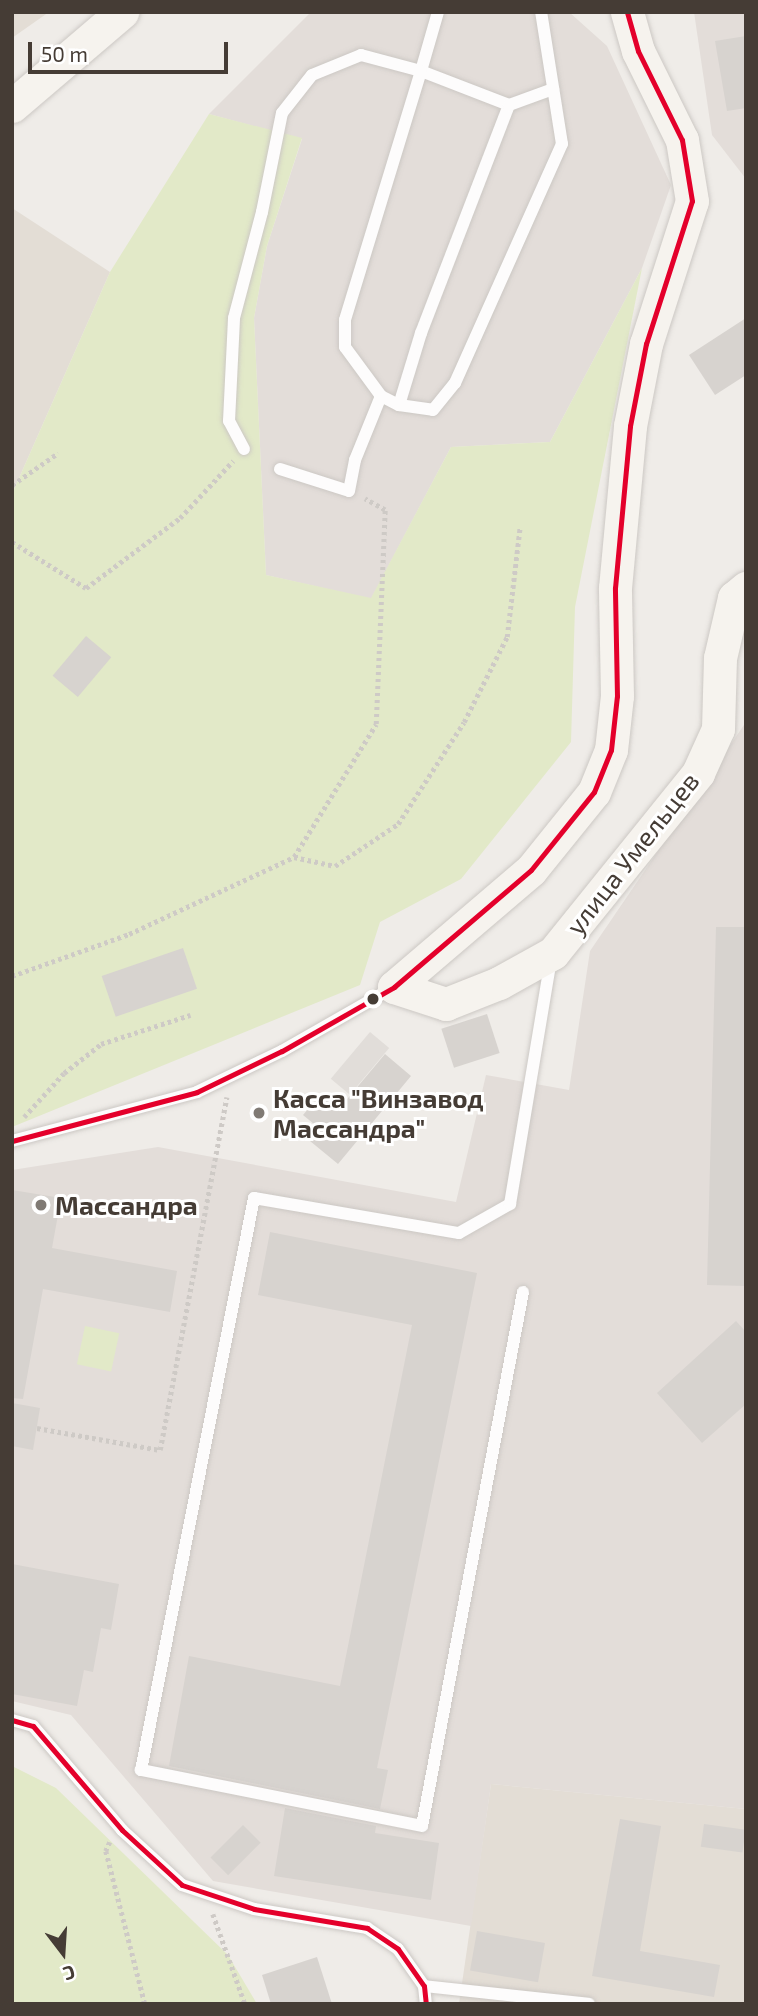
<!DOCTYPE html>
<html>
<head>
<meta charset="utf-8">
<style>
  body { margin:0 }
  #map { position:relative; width:758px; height:2016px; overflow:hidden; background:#efece8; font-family:"Exo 2",sans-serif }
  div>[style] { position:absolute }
  .residential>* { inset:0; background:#e3ddd5 }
  .industrial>* { inset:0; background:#e3ddd9 }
  .green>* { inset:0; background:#e2e9c8; transform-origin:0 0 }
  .parking>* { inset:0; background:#e1ddd9; transform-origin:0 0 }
  .building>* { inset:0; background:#d7d3cf; transform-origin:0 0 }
  .path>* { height:4.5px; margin-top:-2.25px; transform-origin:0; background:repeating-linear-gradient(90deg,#cecac6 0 3.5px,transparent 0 7px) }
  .roads { filter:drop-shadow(0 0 2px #ccc8c4) drop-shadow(0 0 2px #ccc8c4) }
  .lane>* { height:12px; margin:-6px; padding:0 6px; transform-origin:6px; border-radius:6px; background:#fdfcfc }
  .secondary>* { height:33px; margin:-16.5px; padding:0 16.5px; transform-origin:16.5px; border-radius:16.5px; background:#f6f3ee }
  .bus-1>* { height:5px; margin:-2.5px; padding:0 2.5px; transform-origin:2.5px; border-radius:2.5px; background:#e4002b }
  .dots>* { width:19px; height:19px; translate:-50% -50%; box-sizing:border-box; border:4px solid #fff; border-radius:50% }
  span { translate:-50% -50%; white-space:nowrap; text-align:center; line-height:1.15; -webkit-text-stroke:6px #fff; paint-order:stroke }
  .street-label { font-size:26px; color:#453c35 }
  .poi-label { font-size:26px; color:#453c35; font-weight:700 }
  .left { translate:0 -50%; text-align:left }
  .frame { position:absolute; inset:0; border:14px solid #453c35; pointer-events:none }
  .north { position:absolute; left:28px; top:1918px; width:70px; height:70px; -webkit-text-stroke:5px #fff; paint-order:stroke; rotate:163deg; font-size:19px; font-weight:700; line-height:28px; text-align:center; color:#453c35 }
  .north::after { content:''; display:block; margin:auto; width:24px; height:32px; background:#453c35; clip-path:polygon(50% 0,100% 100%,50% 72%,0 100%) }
  .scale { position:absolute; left:28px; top:42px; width:200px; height:32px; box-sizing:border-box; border:4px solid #453c35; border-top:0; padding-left:9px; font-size:21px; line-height:24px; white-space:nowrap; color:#453c35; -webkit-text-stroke:5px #fff; paint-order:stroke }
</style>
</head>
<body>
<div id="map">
  <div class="residential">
    <i style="clip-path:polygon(12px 12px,49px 12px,12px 38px)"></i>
    <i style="clip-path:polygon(12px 208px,110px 272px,12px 494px)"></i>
    <i style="clip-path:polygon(491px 1784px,746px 1809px,746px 2004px,459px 2004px)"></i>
  </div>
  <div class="industrial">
    <i style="clip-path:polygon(311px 12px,569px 12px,607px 46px,671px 185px,642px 268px,550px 442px,451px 447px,371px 599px,266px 575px,254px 318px,267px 246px,302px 139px,209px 114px)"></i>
    <i style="clip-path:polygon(694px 12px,746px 12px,746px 179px,712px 135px)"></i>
    <i style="clip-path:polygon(746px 722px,746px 1809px,491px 1784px,471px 1926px,213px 1881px,71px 1715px,12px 1701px,12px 1170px,158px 1147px,456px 1202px,486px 1075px,569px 1090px,590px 951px)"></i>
  </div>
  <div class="green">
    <i style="clip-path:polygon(209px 114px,302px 138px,267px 246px,254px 318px,266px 575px,371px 598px,451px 447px,550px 442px,642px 268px,575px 607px,571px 742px,461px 879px,380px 922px,360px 985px,12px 1127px,12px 494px,110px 272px)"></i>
    <i style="left:85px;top:1326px;width:35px;height:39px;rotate:12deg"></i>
    <i style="clip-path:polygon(12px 1766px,56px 1788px,228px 1955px,257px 2004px,12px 2004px)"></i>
  </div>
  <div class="parking">
    <i style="left:370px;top:1032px;width:25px;height:61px;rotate:40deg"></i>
  </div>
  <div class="building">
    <i style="clip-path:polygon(746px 36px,746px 108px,727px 111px,715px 41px)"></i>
    <i style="clip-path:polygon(746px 318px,746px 375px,715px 395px,689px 355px)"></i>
    <i style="left:86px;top:636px;width:33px;height:52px;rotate:40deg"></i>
    <i style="clip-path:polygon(716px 927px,746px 927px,746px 1286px,707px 1285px)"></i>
    <i style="left:183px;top:948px;width:43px;height:86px;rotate:71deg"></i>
    <i style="left:487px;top:1014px;width:41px;height:48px;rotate:72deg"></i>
    <i style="clip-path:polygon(385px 1054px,411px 1076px,338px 1164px,310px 1141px,320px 1129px,303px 1115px,320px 1095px,338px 1110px)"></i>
    <i style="clip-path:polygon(12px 1190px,61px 1198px,52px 1248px,177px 1271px,170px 1312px,43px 1289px,23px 1399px,12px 1398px)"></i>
    <i style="clip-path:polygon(270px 1232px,477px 1273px,377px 1768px,388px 1770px,380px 1809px,169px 1766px,189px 1656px,340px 1686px,412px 1325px,258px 1295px)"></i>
    <i style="clip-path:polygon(736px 1321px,746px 1332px,746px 1404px,702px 1443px,657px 1393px)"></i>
    <i style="clip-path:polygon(12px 1403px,40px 1408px,33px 1450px,12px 1446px)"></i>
    <i style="clip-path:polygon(12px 1564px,119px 1584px,111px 1630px,101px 1628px,93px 1672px,84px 1670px,77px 1706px,12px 1694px)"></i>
    <i style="clip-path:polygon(285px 1808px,376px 1826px,375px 1833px,439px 1843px,431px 1900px,274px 1876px)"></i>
    <i style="clip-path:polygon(620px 1819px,661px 1826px,640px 1951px,720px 1965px,714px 1997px,592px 1976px)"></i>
    <i style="left:704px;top:1824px;width:42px;height:23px;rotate:8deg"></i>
    <i style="left:243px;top:1825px;width:25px;height:46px;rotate:45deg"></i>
    <i style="left:477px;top:1931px;width:69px;height:40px;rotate:10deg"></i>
    <i style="clip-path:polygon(317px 1957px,332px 2004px,271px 2004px,262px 1975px)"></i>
  </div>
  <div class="path">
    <i style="left:12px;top:485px;width:56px;rotate:-34.8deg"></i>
    <i style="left:12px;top:542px;width:87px;rotate:31.9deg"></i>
    <i style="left:86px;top:588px;width:117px;rotate:-36.7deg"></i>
    <i style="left:180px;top:518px;width:78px;rotate:-47.1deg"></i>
    <i style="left:294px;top:857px;width:42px;rotate:12.4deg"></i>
    <i style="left:335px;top:866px;width:76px;rotate:-33.7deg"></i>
    <i style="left:398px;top:824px;width:121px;rotate:-57.1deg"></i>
    <i style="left:464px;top:722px;width:95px;rotate:-63.2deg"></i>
    <i style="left:507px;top:637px;width:111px;rotate:-83.3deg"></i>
    <i style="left:12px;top:976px;width:124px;rotate:-19.7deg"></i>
    <i style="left:129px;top:934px;width:182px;rotate:-25deg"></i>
    <i style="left:294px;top:857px;width:156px;rotate:-58.3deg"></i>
    <i style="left:376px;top:724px;width:214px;rotate:-87.6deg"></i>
    <i style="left:385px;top:510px;width:23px;rotate:-151deg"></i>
    <i style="left:24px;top:1117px;width:59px;rotate:-47.7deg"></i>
    <i style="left:64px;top:1073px;width:47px;rotate:-38.1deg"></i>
    <i style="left:101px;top:1044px;width:94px;rotate:-18deg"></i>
    <i style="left:37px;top:1428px;width:125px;rotate:10.1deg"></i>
    <i style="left:160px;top:1450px;width:359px;rotate:-79.3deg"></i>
    <i style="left:110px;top:1842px;width:10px;rotate:114deg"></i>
    <i style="left:106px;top:1851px;width:158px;rotate:75.7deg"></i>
    <i style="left:213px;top:1914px;width:96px;rotate:70.4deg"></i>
  </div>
  <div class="roads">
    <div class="lane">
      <i style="left:438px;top:12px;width:61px;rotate:106.1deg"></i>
      <i style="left:421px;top:71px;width:94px;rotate:21.1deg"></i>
      <i style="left:399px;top:405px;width:75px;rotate:-73deg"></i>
      <i style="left:421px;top:333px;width:244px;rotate:-68.9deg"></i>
      <i style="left:509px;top:105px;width:47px;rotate:-20deg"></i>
      <i style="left:244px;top:449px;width:32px;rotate:-118deg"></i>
      <i style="left:229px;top:421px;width:103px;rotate:-87.2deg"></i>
      <i style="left:234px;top:318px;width:110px;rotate:-75.2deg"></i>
      <i style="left:262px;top:212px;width:101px;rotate:-78.6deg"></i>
      <i style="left:282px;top:113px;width:48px;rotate:-51.7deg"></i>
      <i style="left:312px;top:75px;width:53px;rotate:-22.2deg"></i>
      <i style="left:361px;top:55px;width:62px;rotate:14.9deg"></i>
      <i style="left:421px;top:71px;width:260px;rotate:107deg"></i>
      <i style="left:345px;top:320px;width:27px;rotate:90deg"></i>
      <i style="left:345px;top:347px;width:61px;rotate:53.7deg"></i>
      <i style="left:381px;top:396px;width:20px;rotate:27deg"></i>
      <i style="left:399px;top:405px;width:34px;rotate:8deg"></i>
      <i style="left:433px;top:410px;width:35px;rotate:-51deg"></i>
      <i style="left:455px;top:383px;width:262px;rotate:-65.9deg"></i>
      <i style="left:562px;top:144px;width:134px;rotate:-99deg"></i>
      <i style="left:280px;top:469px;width:72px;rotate:17.7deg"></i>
      <i style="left:349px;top:491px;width:32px;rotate:-79deg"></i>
      <i style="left:355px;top:460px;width:69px;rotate:-67.9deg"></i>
      <i style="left:12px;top:1141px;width:191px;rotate:-14.8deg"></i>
      <i style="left:197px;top:1092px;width:94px;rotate:-25.8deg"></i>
      <i style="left:282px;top:1051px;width:129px;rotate:-29.7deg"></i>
      <i style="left:523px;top:1292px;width:543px;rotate:100.71deg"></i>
      <i style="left:422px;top:1826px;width:287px;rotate:-168.7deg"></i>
      <i style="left:141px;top:1770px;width:583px;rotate:-78.82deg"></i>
      <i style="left:254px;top:1198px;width:208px;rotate:9.7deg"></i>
      <i style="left:459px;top:1233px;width:59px;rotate:-29.6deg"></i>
      <i style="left:510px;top:1204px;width:247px;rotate:-80.5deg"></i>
      <i style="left:12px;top:1720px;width:22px;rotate:16deg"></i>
      <i style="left:33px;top:1726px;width:137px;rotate:49.4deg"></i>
      <i style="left:122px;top:1830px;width:81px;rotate:42.5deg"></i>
      <i style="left:182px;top:1885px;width:76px;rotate:18.4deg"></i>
      <i style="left:254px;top:1909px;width:115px;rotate:9.5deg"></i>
      <i style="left:367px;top:1928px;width:37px;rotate:34deg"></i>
      <i style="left:398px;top:1949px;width:45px;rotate:54.9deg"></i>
      <i style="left:424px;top:1986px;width:18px;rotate:84deg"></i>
      <i style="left:424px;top:1986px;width:166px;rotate:6.2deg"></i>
    </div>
    <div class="secondary">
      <i style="left:12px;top:106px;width:145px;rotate:-40.5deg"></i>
      <i style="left:394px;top:987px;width:180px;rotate:-40.5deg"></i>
      <i style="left:531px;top:870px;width:100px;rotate:-51.1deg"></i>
      <i style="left:594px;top:792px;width:45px;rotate:-68deg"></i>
      <i style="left:611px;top:750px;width:54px;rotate:-83.7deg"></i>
      <i style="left:617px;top:696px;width:108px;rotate:-91.1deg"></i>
      <i style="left:615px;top:588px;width:163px;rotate:-84.7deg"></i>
      <i style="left:630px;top:426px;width:84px;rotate:-79deg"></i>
      <i style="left:646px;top:344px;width:150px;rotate:-72.2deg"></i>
      <i style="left:692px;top:201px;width:62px;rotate:-99.3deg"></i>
      <i style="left:682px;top:140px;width:99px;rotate:-116.3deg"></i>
      <i style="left:638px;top:51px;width:41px;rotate:-105.8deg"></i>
      <i style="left:394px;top:987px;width:55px;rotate:18.1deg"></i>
      <i style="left:446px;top:1004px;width:57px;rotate:-21.6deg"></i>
      <i style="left:499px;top:983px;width:62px;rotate:-29.1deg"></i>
      <i style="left:553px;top:953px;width:231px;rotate:-51.1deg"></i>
      <i style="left:698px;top:773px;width:48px;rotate:-65.6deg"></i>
      <i style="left:718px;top:729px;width:71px;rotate:-88.4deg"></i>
      <i style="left:720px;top:658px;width:62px;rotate:-76.9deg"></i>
      <i style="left:734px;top:598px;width:16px;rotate:-40deg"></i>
    </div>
  </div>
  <div class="bus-1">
    <i style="left:12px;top:1141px;width:191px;rotate:-14.8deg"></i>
    <i style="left:197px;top:1092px;width:94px;rotate:-25.8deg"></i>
    <i style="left:282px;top:1051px;width:129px;rotate:-29.7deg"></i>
    <i style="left:394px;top:987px;width:180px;rotate:-40.5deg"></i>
    <i style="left:531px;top:870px;width:100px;rotate:-51.1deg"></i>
    <i style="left:594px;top:792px;width:45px;rotate:-68deg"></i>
    <i style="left:611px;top:750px;width:54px;rotate:-83.7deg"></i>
    <i style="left:617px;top:696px;width:108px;rotate:-91.1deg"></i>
    <i style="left:615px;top:588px;width:163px;rotate:-84.7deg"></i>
    <i style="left:630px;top:426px;width:84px;rotate:-79deg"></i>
    <i style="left:646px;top:344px;width:150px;rotate:-72.2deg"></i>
    <i style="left:692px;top:201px;width:62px;rotate:-99.3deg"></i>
    <i style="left:682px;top:140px;width:99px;rotate:-116.3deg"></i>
    <i style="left:638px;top:51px;width:41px;rotate:-105.8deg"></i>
    <i style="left:12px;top:1720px;width:22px;rotate:16deg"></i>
    <i style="left:33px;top:1726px;width:137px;rotate:49.4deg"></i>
    <i style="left:122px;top:1830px;width:81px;rotate:42.5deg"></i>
    <i style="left:182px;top:1885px;width:76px;rotate:18.4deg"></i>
    <i style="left:254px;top:1909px;width:115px;rotate:9.5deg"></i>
    <i style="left:367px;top:1928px;width:37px;rotate:34deg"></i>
    <i style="left:398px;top:1949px;width:45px;rotate:54.9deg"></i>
    <i style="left:424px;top:1986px;width:18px;rotate:84deg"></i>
  </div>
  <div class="dots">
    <i style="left:373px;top:999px;background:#453c35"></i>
    <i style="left:259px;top:1113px;background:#807a74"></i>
    <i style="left:41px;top:1205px;background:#807a74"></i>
  </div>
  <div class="street-label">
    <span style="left:632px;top:853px;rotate:-52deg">улица Умельцев</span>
  </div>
  <div class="poi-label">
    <span class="left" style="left:273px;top:1113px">Касса "Винзавод<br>Массандра"</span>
    <span class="left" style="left:55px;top:1205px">Массандра</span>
  </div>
  <div class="frame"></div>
  <div class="north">С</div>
  <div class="scale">50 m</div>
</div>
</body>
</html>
